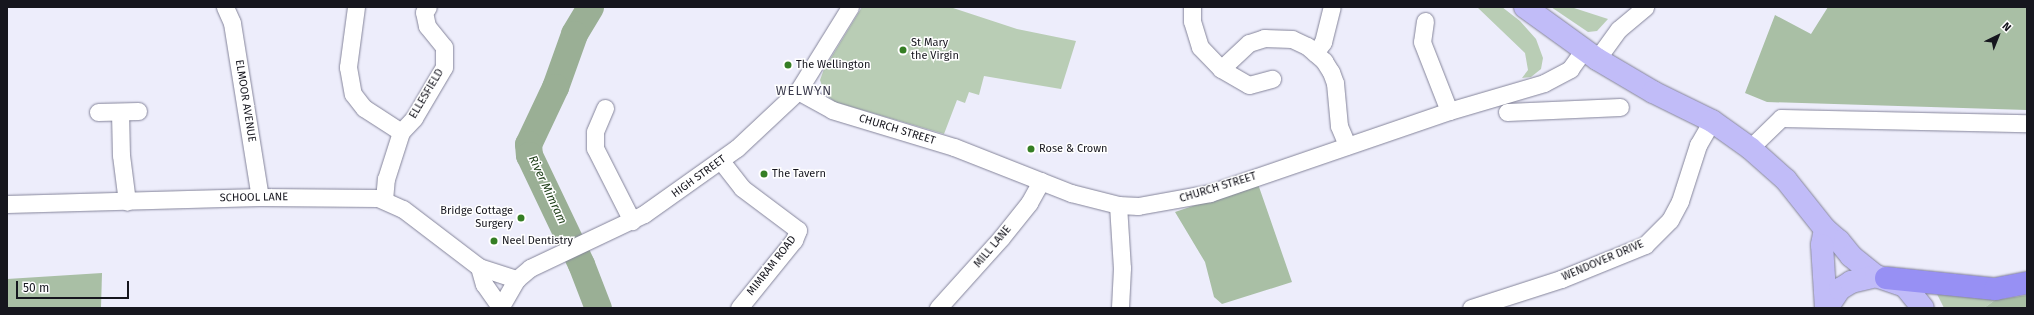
<!DOCTYPE html>
<html>
<head>
<meta charset="utf-8">
<style>
  body { margin:0 }
  #map { position:relative; width:2034px; height:315px; overflow:hidden; background:#ededfb; font-family:"Fira Sans",sans-serif }
  div>[style] { position:absolute }
  .green>* { inset:0; background:#b9cdb5 }
  .forest>* { inset:0; background:#a9bfa5 }
  .river>* { height:27px; margin:-13.5px; padding:0 13.5px; transform-origin:13.5px; border-radius:13.5px; background:#9aaf95 }
  .roads { filter:drop-shadow(0 0 1px #84849a) drop-shadow(0 0 1px #84849a) }
  .minor>* { height:17px; margin:-8.5px; padding:0 8.5px; transform-origin:8.5px; border-radius:8.5px; background:#fff }
  .major>* { height:22px; margin:-11px; padding:0 11px; transform-origin:11px; border-radius:11px; background:#c1bcf8 }
  .highway>* { height:22px; margin:-11px; padding:0 11px; transform-origin:11px; border-radius:11px; background:#9790f4 }
  .dots>* { width:11px; height:11px; translate:-50% -50%; box-sizing:border-box; border:2px solid #fff; border-radius:50% }
  span { translate:-50% -50%; white-space:nowrap; text-align:center; line-height:1.15; -webkit-text-stroke:3px #fff; paint-order:stroke }
  .poi-label { font-size:11px; color:#16161e }
  .left { translate:0 -50%; text-align:left }
  .right { translate:-100% -50%; text-align:right }
  .street-label { font-size:11px; color:#16161e }
  .water-label { font-size:12px; color:#1d3d17; font-style:italic }
  .quarter-label { font-size:13px; color:#3c3c4e; letter-spacing:1px }
  .frame { position:absolute; inset:0; border:8px solid #16161e; pointer-events:none }
  .north { position:absolute; left:1978px; top:16px; width:40px; height:40px; -webkit-text-stroke:3px #fff; paint-order:stroke; rotate:43deg; font-size:11px; font-weight:700; line-height:16px; text-align:center; color:#16161e }
  .north::after { content:''; display:block; margin:auto; width:14px; height:18px; background:#16161e; clip-path:polygon(50% 0,100% 100%,50% 72%,0 100%) }
  .scale { position:absolute; left:16px; top:281px; width:113px; height:18px; box-sizing:border-box; border:2px solid #16161e; border-top:0; padding-left:5px; font-size:12px; line-height:14px; white-space:nowrap; color:#16161e; -webkit-text-stroke:3px #fff; paint-order:stroke }
</style>
</head>
<body>
<div id="map">
  <div class="green">
    <i style="clip-path:polygon(862px 7px,950px 7px,1017px 29px,1076px 41px,1061px 89px,984px 76px,979px 95px,969px 92px,965px 103px,957px 100px,944px 134px,835px 102px,825px 94px,820px 80px,824px 69px)"></i>
    <i style="clip-path:polygon(1477px 7px,1502px 7px,1520px 21px,1536px 39px,1543px 58px,1541px 69px,1531px 77px,1522px 78px,1528px 70px,1525px 53px)"></i>
    <i style="clip-path:polygon(1551px 7px,1571px 7px,1608px 19px,1597px 31px,1588px 32px)"></i>
    <i style="clip-path:polygon(1936px 292px,1995px 295px,1995px 300px,1984px 308px,1944px 308px)"></i>
  </div>
  <div class="forest">
    <i style="clip-path:polygon(1828px 7px,2027px 7px,2027px 110px,1767px 102px,1745px 93px,1775px 15px,1811px 34px)"></i>
    <i style="clip-path:polygon(1258px 184px,1292px 282px,1222px 304px,1214px 297px,1205px 262px,1175px 212px)"></i>
    <i style="clip-path:polygon(102px 273px,101px 308px,7px 308px,7px 279px)"></i>
    <i style="clip-path:polygon(2027px 295px,2027px 308px,1984px 308px,1995px 300px)"></i>
  </div>
  <div class="river">
    <i style="left:590px;top:7px;width:31px;rotate:121deg"></i>
    <i style="left:574px;top:34px;width:56px;rotate:109.7deg"></i>
    <i style="left:555px;top:87px;width:63px;rotate:115.3deg"></i>
    <i style="left:528px;top:144px;width:11px;rotate:85deg"></i>
    <i style="left:529px;top:155px;width:121px;rotate:64.5deg"></i>
    <i style="left:581px;top:264px;width:47px;rotate:68.9deg"></i>
  </div>
  <div class="roads">
    <div class="minor">
      <i style="left:225px;top:7px;width:17px;rotate:66deg"></i>
      <i style="left:232px;top:23px;width:176px;rotate:80.9deg"></i>
      <i style="left:356px;top:7px;width:61px;rotate:97.6deg"></i>
      <i style="left:348px;top:67px;width:27px;rotate:80deg"></i>
      <i style="left:353px;top:94px;width:18px;rotate:52deg"></i>
      <i style="left:364px;top:108px;width:44px;rotate:33deg"></i>
      <i style="left:1192px;top:7px;width:14px;rotate:90deg"></i>
      <i style="left:1192px;top:21px;width:27px;rotate:73deg"></i>
      <i style="left:1200px;top:47px;width:30px;rotate:46deg"></i>
      <i style="left:1221px;top:69px;width:32px;rotate:30deg"></i>
      <i style="left:1249px;top:85px;width:24px;rotate:-15deg"></i>
      <i style="left:1425px;top:21px;width:21px;rotate:98deg"></i>
      <i style="left:1422px;top:42px;width:74px;rotate:68.6deg"></i>
      <i style="left:1315px;top:53px;width:14px;rotate:-54deg"></i>
      <i style="left:1323px;top:42px;width:36px;rotate:-76deg"></i>
      <i style="left:1597px;top:59px;width:37px;rotate:-54deg"></i>
      <i style="left:1619px;top:29px;width:34px;rotate:-40deg"></i>
      <i style="left:1221px;top:69px;width:38px;rotate:-43deg"></i>
      <i style="left:1249px;top:43px;width:16px;rotate:-18deg"></i>
      <i style="left:1264px;top:38px;width:28px;rotate:2deg"></i>
      <i style="left:1292px;top:39px;width:17px;rotate:25deg"></i>
      <i style="left:1307px;top:46px;width:23px;rotate:41deg"></i>
      <i style="left:1324px;top:61px;width:13px;rotate:58deg"></i>
      <i style="left:1331px;top:72px;width:12px;rotate:70deg"></i>
      <i style="left:1335px;top:83px;width:43px;rotate:84.7deg"></i>
      <i style="left:1339px;top:126px;width:21px;rotate:67deg"></i>
      <i style="left:798px;top:91px;width:39px;rotate:29deg"></i>
      <i style="left:832px;top:110px;width:127px;rotate:16.9deg"></i>
      <i style="left:954px;top:147px;width:126px;rotate:21.5deg"></i>
      <i style="left:1071px;top:193px;width:49px;rotate:14.3deg"></i>
      <i style="left:1118px;top:205px;width:20px;rotate:3deg"></i>
      <i style="left:1138px;top:206px;width:73px;rotate:-10.2deg"></i>
      <i style="left:1210px;top:193px;width:253px;rotate:-18.9deg"></i>
      <i style="left:1449px;top:111px;width:99px;rotate:-16.4deg"></i>
      <i style="left:1544px;top:83px;width:30px;rotate:-28deg"></i>
      <i style="left:1570px;top:69px;width:24px;rotate:-54deg"></i>
      <i style="left:605px;top:108px;width:26px;rotate:113deg"></i>
      <i style="left:595px;top:132px;width:16px;rotate:90deg"></i>
      <i style="left:595px;top:148px;width:82px;rotate:63.1deg"></i>
      <i style="left:98px;top:112px;width:40px;rotate:-1.4deg"></i>
      <i style="left:120px;top:112px;width:43px;rotate:88.7deg"></i>
      <i style="left:121px;top:155px;width:47px;rotate:82.7deg"></i>
      <i style="left:1507px;top:112px;width:113px;rotate:-2.5deg"></i>
      <i style="left:1750px;top:148px;width:43px;rotate:-44.1deg"></i>
      <i style="left:1781px;top:118px;width:246px;rotate:1.2deg"></i>
      <i style="left:721px;top:161px;width:34px;rotate:52deg"></i>
      <i style="left:742px;top:188px;width:70px;rotate:36.9deg"></i>
      <i style="left:798px;top:230px;width:11px;rotate:112deg"></i>
      <i style="left:794px;top:240px;width:87px;rotate:129deg"></i>
      <i style="left:384px;top:200px;width:21px;rotate:-85deg"></i>
      <i style="left:386px;top:179px;width:49px;rotate:-72.3deg"></i>
      <i style="left:401px;top:132px;width:19px;rotate:-47deg"></i>
      <i style="left:414px;top:118px;width:59px;rotate:-59.5deg"></i>
      <i style="left:444px;top:67px;width:20px;rotate:-90deg"></i>
      <i style="left:444px;top:47px;width:27px;rotate:-129deg"></i>
      <i style="left:427px;top:26px;width:14px;rotate:-102deg"></i>
      <i style="left:424px;top:12px;width:6px;rotate:-51deg"></i>
      <i style="left:7px;top:204px;width:253px;rotate:-1.6deg"></i>
      <i style="left:260px;top:197px;width:118px;rotate:0.5deg"></i>
      <i style="left:378px;top:198px;width:27px;rotate:24deg"></i>
      <i style="left:403px;top:209px;width:96px;rotate:37.3deg"></i>
      <i style="left:479px;top:267px;width:40px;rotate:18deg"></i>
      <i style="left:1118px;top:205px;width:63px;rotate:86.4deg"></i>
      <i style="left:1122px;top:268px;width:40px;rotate:92.9deg"></i>
      <i style="left:479px;top:267px;width:18px;rotate:74deg"></i>
      <i style="left:484px;top:284px;width:28px;rotate:55deg"></i>
      <i style="left:500px;top:308px;width:34px;rotate:-60deg"></i>
      <i style="left:517px;top:279px;width:17px;rotate:-40deg"></i>
      <i style="left:530px;top:268px;width:126px;rotate:-25.3deg"></i>
      <i style="left:644px;top:214px;width:114px;rotate:-35.4deg"></i>
      <i style="left:737px;top:148px;width:83px;rotate:-43.1deg"></i>
      <i style="left:798px;top:91px;width:99px;rotate:-58.2deg"></i>
      <i style="left:938px;top:308px;width:94px;rotate:-48deg"></i>
      <i style="left:1001px;top:238px;width:45px;rotate:-51.3deg"></i>
      <i style="left:1029px;top:203px;width:25px;rotate:-61deg"></i>
      <i style="left:1471px;top:308px;width:95px;rotate:-17.9deg"></i>
      <i style="left:1561px;top:279px;width:91px;rotate:-22deg"></i>
      <i style="left:1645px;top:245px;width:35px;rotate:-45deg"></i>
      <i style="left:1670px;top:220px;width:21px;rotate:-62deg"></i>
      <i style="left:1680px;top:201px;width:59px;rotate:-72.2deg"></i>
      <i style="left:1698px;top:145px;width:28px;rotate:-60deg"></i>
    </div>
    <div class="major">
      <i style="left:1525px;top:7px;width:89px;rotate:35.8deg"></i>
      <i style="left:1597px;top:59px;width:65px;rotate:30.5deg"></i>
      <i style="left:1653px;top:92px;width:66px;rotate:26.2deg"></i>
      <i style="left:1712px;top:121px;width:47px;rotate:35.4deg"></i>
      <i style="left:1750px;top:148px;width:48px;rotate:41.6deg"></i>
      <i style="left:1786px;top:180px;width:63px;rotate:51.5deg"></i>
      <i style="left:1825px;top:229px;width:18px;rotate:41deg"></i>
      <i style="left:1839px;top:241px;width:19px;rotate:51deg"></i>
      <i style="left:1851px;top:256px;width:32px;rotate:39deg"></i>
      <i style="left:1825px;top:229px;width:16px;rotate:101deg"></i>
      <i style="left:1822px;top:245px;width:63px;rotate:86.4deg"></i>
      <i style="left:1827px;top:308px;width:23px;rotate:-56deg"></i>
      <i style="left:1840px;top:289px;width:13px;rotate:-32deg"></i>
      <i style="left:1851px;top:282px;width:26px;rotate:-13deg"></i>
      <i style="left:1876px;top:276px;width:31px;rotate:19deg"></i>
      <i style="left:1905px;top:286px;width:28px;rotate:51deg"></i>
    </div>
    <div class="highway">
      <i style="left:1886px;top:278px;width:110px;rotate:5.8deg"></i>
      <i style="left:1995px;top:289px;width:33px;rotate:-11deg"></i>
    </div>
  </div>
  <div class="dots">
    <i style="left:903px;top:50px;background:#357e24"></i>
    <i style="left:788px;top:65px;background:#357e24"></i>
    <i style="left:1031px;top:149px;background:#357e24"></i>
    <i style="left:764px;top:174px;background:#357e24"></i>
    <i style="left:521px;top:218px;background:#357e24"></i>
    <i style="left:494px;top:241px;background:#357e24"></i>
  </div>
  <div class="poi-label">
    <span class="left" style="left:911px;top:50px">St Mary<br>the Virgin</span>
    <span class="left" style="left:796px;top:65px">The Wellington</span>
    <span class="left" style="left:1039px;top:149px">Rose &amp; Crown</span>
    <span class="left" style="left:772px;top:174px">The Tavern</span>
    <span class="right" style="left:513px;top:218px">Bridge Cottage<br>Surgery</span>
    <span class="left" style="left:502px;top:241px">Neel Dentistry</span>
  </div>
  <div class="street-label">
    <span style="left:427px;top:94px;rotate:-59deg">ELLESFIELD</span>
    <span style="left:245px;top:101px;rotate:81deg">ELMOOR AVENUE</span>
    <span style="left:897px;top:130px;rotate:17deg">CHURCH STREET</span>
    <span style="left:699px;top:177px;rotate:-36deg">HIGH STREET</span>
    <span style="left:1218px;top:188px;rotate:-17deg">CHURCH STREET</span>
    <span style="left:254px;top:198px;rotate:-1deg">SCHOOL LANE</span>
    <span style="left:993px;top:247px;rotate:-50deg">MILL LANE</span>
    <span style="left:1603px;top:261px;rotate:-23deg">WENDOVER DRIVE</span>
    <span style="left:772px;top:266px;rotate:-52deg">MIMRAM ROAD</span>
  </div>
  <div class="water-label">
    <span style="left:547px;top:190px;rotate:65deg">River Mimram</span>
  </div>
  <div class="quarter-label">
    <span style="left:804px;top:91px">WELWYN</span>
  </div>
  <div class="frame"></div>
  <div class="north">N</div>
  <div class="scale">50 m</div>
</div>
</body>
</html>
